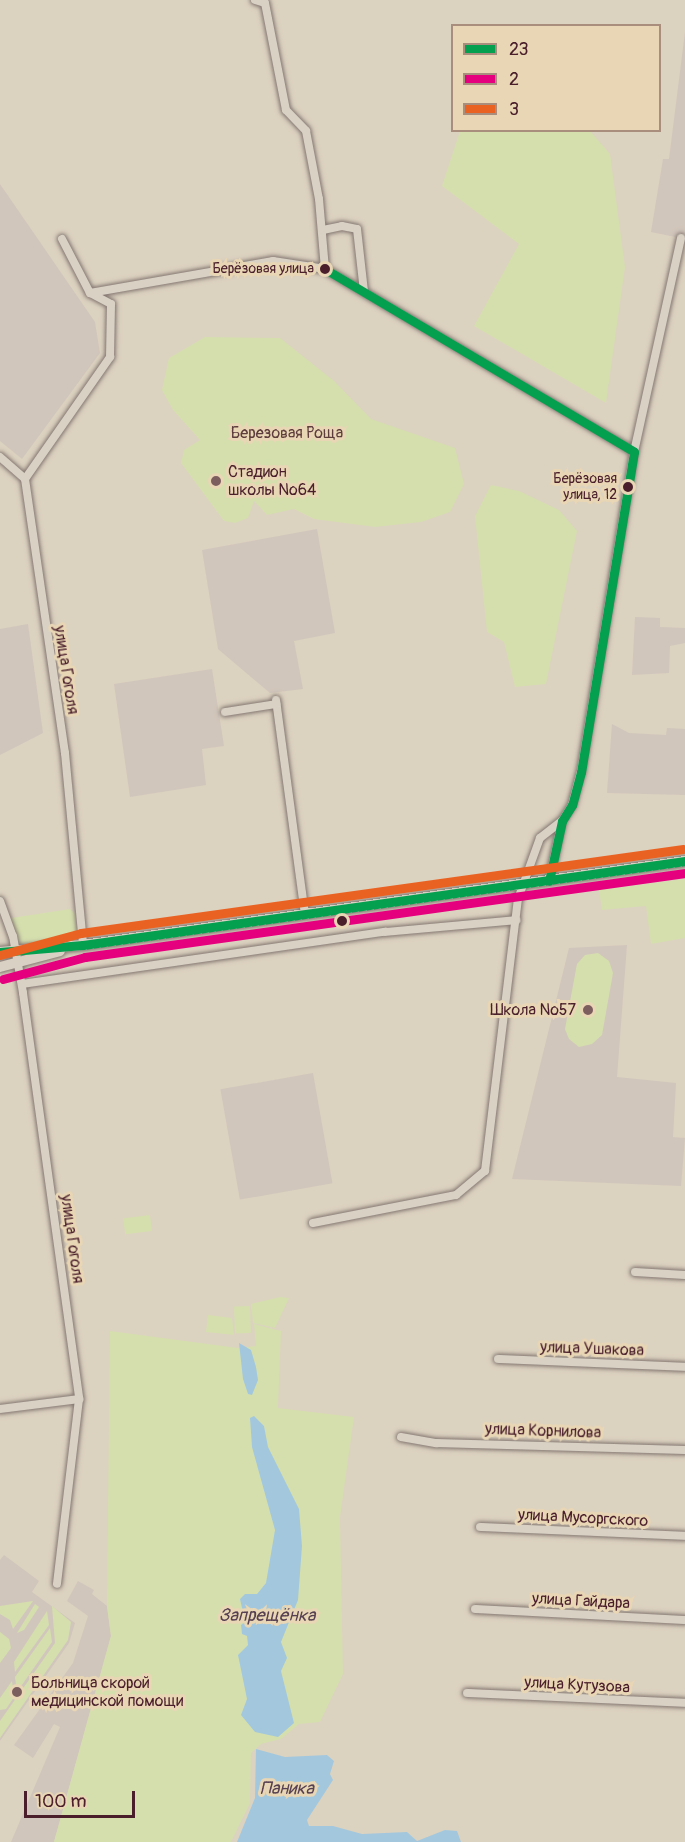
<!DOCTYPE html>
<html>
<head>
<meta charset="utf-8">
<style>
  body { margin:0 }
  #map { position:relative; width:685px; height:1842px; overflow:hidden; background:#dcd2c0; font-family:Pangolin,sans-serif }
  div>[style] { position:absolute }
  .built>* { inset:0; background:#d1c6bb; transform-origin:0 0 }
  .green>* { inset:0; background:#d5dfae; transform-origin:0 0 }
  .water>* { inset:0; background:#a3c8dd }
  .roads { filter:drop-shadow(0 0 2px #847771) drop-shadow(0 0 2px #847771) }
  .street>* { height:8px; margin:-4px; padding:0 4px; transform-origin:4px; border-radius:4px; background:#d8d1c4 }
  .secondary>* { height:10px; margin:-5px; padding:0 5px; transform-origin:5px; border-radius:5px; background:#d8d1c4 }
  .bus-1>* { height:9px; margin:-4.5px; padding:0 4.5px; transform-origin:4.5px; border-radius:4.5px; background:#049f4f }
  .bus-2>* { height:9px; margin:-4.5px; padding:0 4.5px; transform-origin:4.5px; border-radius:4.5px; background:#e5007d }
  .bus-3>* { height:9px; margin:-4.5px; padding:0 4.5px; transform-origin:4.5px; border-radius:4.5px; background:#ea6222 }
  .dots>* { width:16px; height:16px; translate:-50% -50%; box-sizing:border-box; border:3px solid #e8d6b4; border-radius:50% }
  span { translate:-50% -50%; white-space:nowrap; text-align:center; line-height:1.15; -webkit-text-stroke:6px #e8d6b4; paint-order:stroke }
  .bus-label { font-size:14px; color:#4a1f2b }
  .right { translate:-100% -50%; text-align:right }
  .park-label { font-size:16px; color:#5e3d3d }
  .poi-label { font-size:16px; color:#4a1f2b }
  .left { translate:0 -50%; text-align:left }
  .street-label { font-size:16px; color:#4a1f2b }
  .water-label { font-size:18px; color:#574051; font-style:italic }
  .legend { position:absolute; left:451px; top:24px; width:210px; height:108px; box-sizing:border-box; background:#e8d6b4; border:2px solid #a98d7d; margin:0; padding:8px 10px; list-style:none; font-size:18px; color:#4a1f2b }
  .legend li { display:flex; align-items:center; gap:12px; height:30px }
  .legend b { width:30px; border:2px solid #a98d7d }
  .scale { position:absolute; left:24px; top:1791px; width:111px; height:27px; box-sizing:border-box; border:3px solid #4a1f2b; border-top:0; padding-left:8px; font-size:18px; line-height:21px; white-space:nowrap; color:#4a1f2b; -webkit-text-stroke:4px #e8d6b4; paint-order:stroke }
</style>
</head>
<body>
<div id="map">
  <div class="built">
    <i style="clip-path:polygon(685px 32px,685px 239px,651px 232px,663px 159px,669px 159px)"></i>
    <i style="clip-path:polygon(0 184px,95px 322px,100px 353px,22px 459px,0 441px)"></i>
    <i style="clip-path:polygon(317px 529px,335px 633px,294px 641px,303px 689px,270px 693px,218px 649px,202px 550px)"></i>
    <i style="clip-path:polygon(635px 617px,660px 618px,660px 627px,685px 628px,685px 643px,670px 646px,669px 673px,632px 675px)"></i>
    <i style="clip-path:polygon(28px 624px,43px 733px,0 755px,0 629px)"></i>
    <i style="clip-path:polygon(212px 669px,224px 746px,202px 749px,206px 785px,130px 797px,114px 684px)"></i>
    <i style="clip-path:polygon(612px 724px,629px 733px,666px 735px,667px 728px,685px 729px,685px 795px,607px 793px)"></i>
    <i style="clip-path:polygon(627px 945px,617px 1077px,676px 1083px,673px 1137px,685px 1138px,681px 1186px,512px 1179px,569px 948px)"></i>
    <i style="left:313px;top:1073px;width:112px;height:94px;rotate:80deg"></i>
    <i style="clip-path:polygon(4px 1555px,39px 1581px,32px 1592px,75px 1623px,69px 1643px,0 1741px,0 1560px)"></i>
    <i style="clip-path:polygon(78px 1581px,94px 1590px,92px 1594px,107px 1606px,111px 1636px,54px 1842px,11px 1842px,60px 1727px,54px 1724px,33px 1758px,14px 1745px,73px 1663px,88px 1616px,67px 1601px)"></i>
  </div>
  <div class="green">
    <i style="clip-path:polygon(460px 131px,590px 131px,610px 154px,625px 267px,606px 403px,474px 326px,519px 244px,442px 186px)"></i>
    <i style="clip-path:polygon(205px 337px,280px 338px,334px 381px,371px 419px,455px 448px,464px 484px,450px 512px,421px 522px,375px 527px,314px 519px,294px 509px,267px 515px,254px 501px,248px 518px,235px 523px,224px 521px,181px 463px,184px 450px,200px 440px,173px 410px,162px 390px,169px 358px)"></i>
    <i style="clip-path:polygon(491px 485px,519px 491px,559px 510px,577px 531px,546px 684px,515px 687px,504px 642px,487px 632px,475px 516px)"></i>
    <i style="clip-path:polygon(685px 879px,685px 938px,651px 944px,646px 906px,602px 910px,599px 890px)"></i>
    <i style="clip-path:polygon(70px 909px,75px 914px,78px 939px,19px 944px,11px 918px)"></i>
    <i style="clip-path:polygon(598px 953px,609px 961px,613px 973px,602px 1035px,592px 1044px,579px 1047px,569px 1039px,565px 1029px,577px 964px,585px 955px)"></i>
    <i style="left:150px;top:1215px;width:16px;height:27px;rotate:83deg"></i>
    <i style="clip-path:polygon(280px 1297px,289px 1298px,275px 1328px,253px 1323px,251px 1304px)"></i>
    <i style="left:250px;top:1306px;width:27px;height:16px;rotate:88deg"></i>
    <i style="clip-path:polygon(208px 1315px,232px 1318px,234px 1335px,206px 1332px)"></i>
    <i style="clip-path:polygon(254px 1324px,281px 1331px,278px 1408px,354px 1417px,340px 1517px,343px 1674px,320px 1722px,299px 1724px,281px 1739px,261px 1744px,251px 1753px,250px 1803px,231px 1842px,54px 1842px,111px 1636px,107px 1606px,110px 1331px,238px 1348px,256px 1346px)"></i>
    <i style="clip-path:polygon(33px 1601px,13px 1629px,10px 1620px,0 1614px,0 1606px)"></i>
    <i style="clip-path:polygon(35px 1604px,39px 1607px,24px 1630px,17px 1633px)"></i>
    <i style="clip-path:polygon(52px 1606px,71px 1622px,68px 1640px,0 1738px,0 1721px,55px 1643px)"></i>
    <i style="clip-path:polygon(47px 1611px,49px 1625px,15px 1672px,14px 1662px)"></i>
    <i style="clip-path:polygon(50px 1628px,52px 1642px,17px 1692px,15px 1677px)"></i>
    <i style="clip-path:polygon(0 1632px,9px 1639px,11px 1648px,0 1663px)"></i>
    <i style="clip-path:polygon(12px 1681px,14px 1697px,6px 1709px,0 1710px,0 1698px)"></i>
  </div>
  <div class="water">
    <i style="clip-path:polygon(239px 1343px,251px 1350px,256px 1367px,258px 1380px,252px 1395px,248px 1394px,243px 1379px)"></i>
    <i style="clip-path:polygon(254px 1416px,264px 1426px,268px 1447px,299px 1509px,302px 1546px,298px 1600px,281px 1642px,287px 1658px,281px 1671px,294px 1723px,278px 1737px,255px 1732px,241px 1715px,247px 1699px,238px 1655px,248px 1645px,247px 1636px,242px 1634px,241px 1625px,245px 1622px,240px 1599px,245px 1594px,257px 1594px,266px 1583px,275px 1530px,252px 1447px,250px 1418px)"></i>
    <i style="clip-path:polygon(256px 1749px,285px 1757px,327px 1755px,334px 1761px,330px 1774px,333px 1780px,307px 1820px,309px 1826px,333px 1826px,362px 1834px,407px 1832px,417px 1841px,445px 1830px,457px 1831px,461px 1842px,237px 1842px,255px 1798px)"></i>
  </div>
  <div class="roads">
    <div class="street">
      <i style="left:255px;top:0;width:10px;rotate:17deg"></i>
      <i style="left:265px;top:3px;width:109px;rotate:78.9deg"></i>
      <i style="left:286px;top:110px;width:29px;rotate:46deg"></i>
      <i style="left:306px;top:131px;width:69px;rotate:79.2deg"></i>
      <i style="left:319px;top:199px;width:70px;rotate:85.1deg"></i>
      <i style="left:323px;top:230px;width:19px;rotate:-12deg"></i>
      <i style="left:342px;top:226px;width:15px;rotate:11deg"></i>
      <i style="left:357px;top:229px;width:62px;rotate:83.6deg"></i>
      <i style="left:62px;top:239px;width:61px;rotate:62.6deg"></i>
      <i style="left:90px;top:293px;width:186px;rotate:-9.9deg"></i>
      <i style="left:273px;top:261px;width:53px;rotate:8.7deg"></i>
      <i style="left:325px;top:269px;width:359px;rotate:30.6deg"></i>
      <i style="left:0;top:457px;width:33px;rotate:41deg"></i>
      <i style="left:25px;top:479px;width:277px;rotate:81.7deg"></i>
      <i style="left:65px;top:753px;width:193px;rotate:84.6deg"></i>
      <i style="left:25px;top:479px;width:149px;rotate:-55.1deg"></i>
      <i style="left:110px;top:357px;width:53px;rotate:-88.9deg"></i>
      <i style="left:111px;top:304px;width:24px;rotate:-152deg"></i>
      <i style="left:276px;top:700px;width:216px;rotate:82.3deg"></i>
      <i style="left:225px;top:712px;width:52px;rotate:-8.9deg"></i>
      <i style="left:549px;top:881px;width:61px;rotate:-77.8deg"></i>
      <i style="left:562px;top:821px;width:19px;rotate:-58deg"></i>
      <i style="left:572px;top:805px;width:34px;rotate:-75deg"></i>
      <i style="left:581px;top:772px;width:324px;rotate:-80.6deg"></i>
      <i style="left:634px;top:452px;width:219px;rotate:-77.6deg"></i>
      <i style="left:0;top:901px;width:37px;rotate:70deg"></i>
      <i style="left:13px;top:936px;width:58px;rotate:80deg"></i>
      <i style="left:23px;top:993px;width:410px;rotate:82.1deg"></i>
      <i style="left:79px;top:1399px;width:186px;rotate:96.8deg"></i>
      <i style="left:22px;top:984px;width:367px;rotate:-8.2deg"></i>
      <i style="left:385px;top:932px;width:132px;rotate:-5.2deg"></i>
      <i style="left:313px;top:1223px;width:146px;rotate:-11.1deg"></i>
      <i style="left:456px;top:1195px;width:38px;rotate:-40deg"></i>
      <i style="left:485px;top:1171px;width:274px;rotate:-83.1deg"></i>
      <i style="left:518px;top:899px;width:65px;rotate:-70.2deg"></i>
      <i style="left:540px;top:838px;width:28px;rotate:-38deg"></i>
      <i style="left:635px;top:1272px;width:50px;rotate:3.4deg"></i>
      <i style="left:498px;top:1359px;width:187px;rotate:2.4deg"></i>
      <i style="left:0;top:1409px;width:80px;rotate:-7.2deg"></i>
      <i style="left:401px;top:1437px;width:36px;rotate:10deg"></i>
      <i style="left:436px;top:1443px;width:249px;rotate:1.6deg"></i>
      <i style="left:480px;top:1527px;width:205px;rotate:2.5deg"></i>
      <i style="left:475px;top:1609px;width:210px;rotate:3deg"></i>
      <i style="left:467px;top:1693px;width:218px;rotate:2.6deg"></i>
    </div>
    <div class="secondary">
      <i style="left:0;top:952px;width:83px;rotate:-4.8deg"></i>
      <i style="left:83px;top:945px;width:608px;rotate:-7.94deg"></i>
      <i style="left:0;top:967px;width:62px;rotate:-14.9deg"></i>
    </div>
  </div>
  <div class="bus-1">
    <i style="left:325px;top:269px;width:359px;rotate:30.6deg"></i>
    <i style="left:634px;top:452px;width:324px;rotate:99.4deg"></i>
    <i style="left:581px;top:772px;width:34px;rotate:105deg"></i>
    <i style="left:572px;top:805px;width:19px;rotate:122deg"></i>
    <i style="left:562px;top:821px;width:61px;rotate:102.2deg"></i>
    <i style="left:0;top:952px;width:83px;rotate:-4.8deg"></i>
    <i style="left:83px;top:945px;width:608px;rotate:-7.94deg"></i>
  </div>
  <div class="bus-2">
    <i style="left:3px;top:979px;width:85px;rotate:-15deg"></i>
    <i style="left:85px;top:957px;width:606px;rotate:-7.97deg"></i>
  </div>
  <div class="bus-3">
    <i style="left:0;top:955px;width:84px;rotate:-15.2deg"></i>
    <i style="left:81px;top:933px;width:608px;rotate:-7.94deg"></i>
  </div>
  <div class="dots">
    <i style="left:325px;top:269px;background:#4a1f2b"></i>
    <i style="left:216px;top:481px;background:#7d5e5f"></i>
    <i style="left:628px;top:487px;background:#4a1f2b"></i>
    <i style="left:342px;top:921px;background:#4a1f2b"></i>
    <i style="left:588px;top:1010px;background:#7d5e5f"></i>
    <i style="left:17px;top:1692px;background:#7d5e5f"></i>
  </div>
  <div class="bus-label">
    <span class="right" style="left:314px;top:269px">Берёзовая улица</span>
    <span class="right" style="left:617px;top:487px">Берёзовая<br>улица, 12</span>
  </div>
  <div class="park-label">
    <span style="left:287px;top:433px">Березовая Роща</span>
  </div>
  <div class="poi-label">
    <span class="left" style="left:228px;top:481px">Стадион<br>школы №64</span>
    <span class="right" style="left:576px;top:1010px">Школа №57</span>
    <span class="left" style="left:31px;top:1692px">Больница скорой<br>медицинской помощи</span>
  </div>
  <div class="street-label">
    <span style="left:66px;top:670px;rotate:81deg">улица Гоголя</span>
    <span style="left:72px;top:1239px;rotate:82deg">улица Гоголя</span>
    <span style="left:592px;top:1349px;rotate:2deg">улица Ушакова</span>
    <span style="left:543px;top:1431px;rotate:2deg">улица Корнилова</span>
    <span style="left:583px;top:1518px;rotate:3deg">улица Мусоргского</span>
    <span style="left:581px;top:1601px;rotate:3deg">улица Гайдара</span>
    <span style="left:577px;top:1685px;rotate:3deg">улица Кутузова</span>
  </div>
  <div class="water-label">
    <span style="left:267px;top:1616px">Запрещёнка</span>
    <span style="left:287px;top:1789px">Паника</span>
  </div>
  <ul class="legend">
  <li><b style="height:8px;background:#049f4f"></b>23</li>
  <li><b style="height:8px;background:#e5007d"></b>2</li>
  <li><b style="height:8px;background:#ea6222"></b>3</li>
  </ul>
  <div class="scale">100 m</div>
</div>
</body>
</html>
